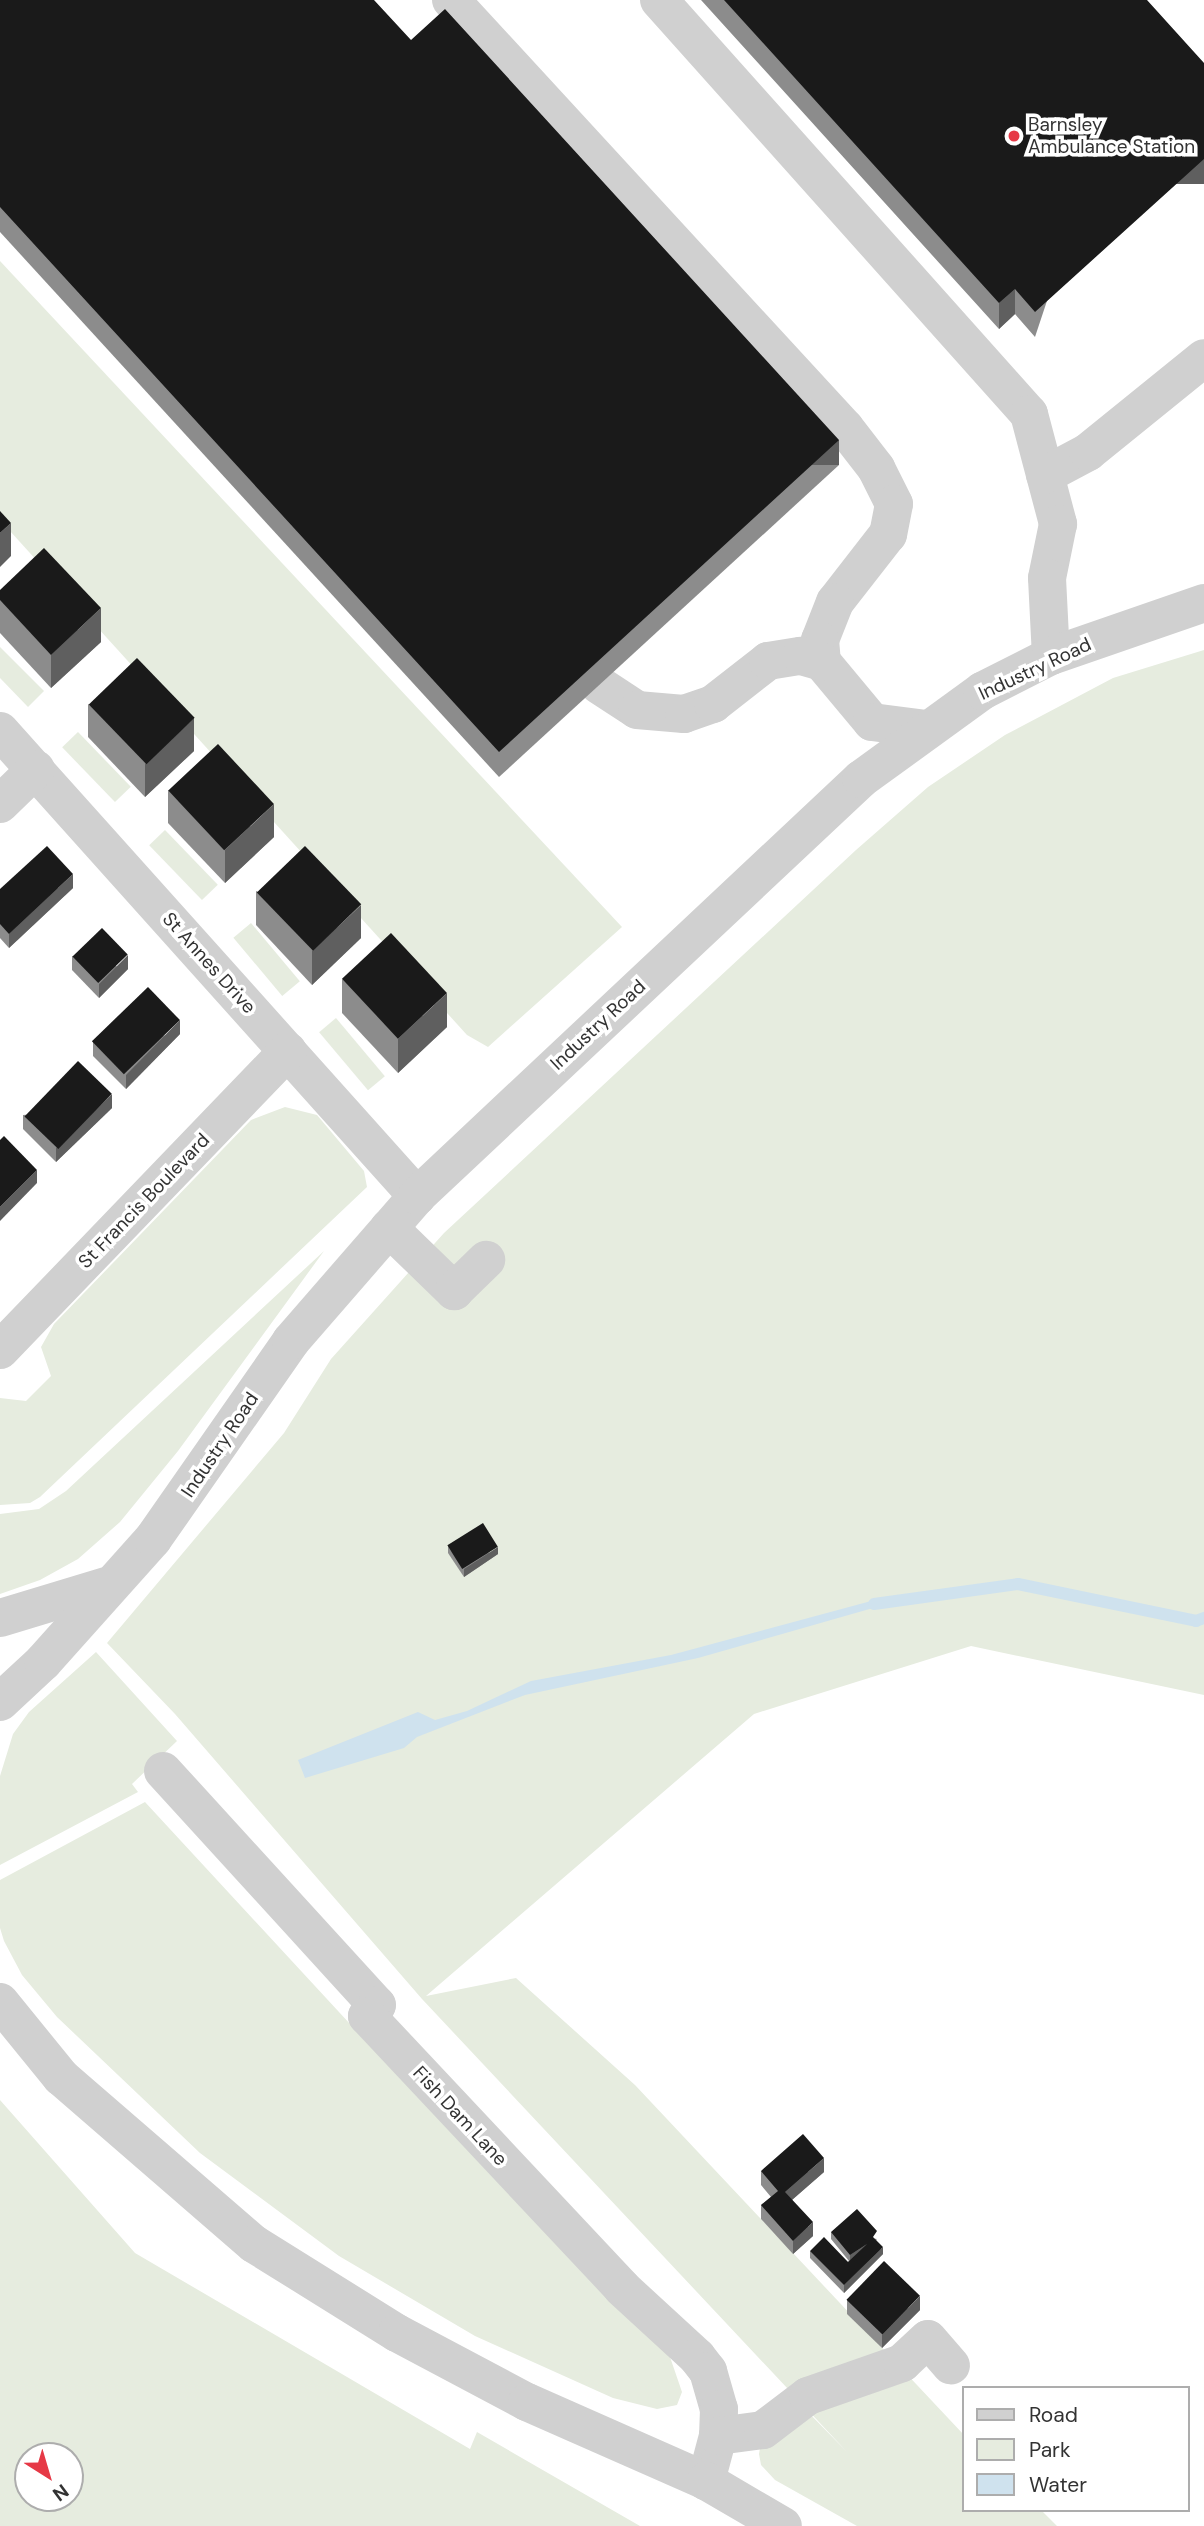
<!DOCTYPE html>
<html>
<head>
<meta charset="utf-8">
<style>
  body { margin:0 }
  #map { position:relative; width:1204px; height:2526px; overflow:hidden; background:#fff; font-family:"DM Sans",sans-serif }
  div>[style] { position:absolute }
  .green>* { inset:0; background:#e6ecdf; transform-origin:0 0 }
  .water>* { inset:0; background:#cfe2ee }
  .stream>* { height:12px; margin:-6px; padding:0 6px; transform-origin:6px; border-radius:6px; background:#cfe2ee }
  .minor>* { height:38px; margin:-19px; padding:0 19px; transform-origin:19px; border-radius:19px; background:#d0d0d0 }
  .wall>* { inset:0; background:#8c8c8c }
  .shaded-wall>* { inset:0; background:#5f5f5f; transform-origin:0 0 }
  .building>* { inset:0; background:#1a1a1a; transform-origin:0 0 }
  .dots>* { width:19px; height:19px; translate:-50% -50%; box-sizing:border-box; border:4px solid #fff; border-radius:50% }
  span { translate:-50% -50%; white-space:nowrap; text-align:center; line-height:1.15; -webkit-text-stroke:7px #fff; paint-order:stroke }
  .poi-label { font-size:19px; color:#333 }
  .left { translate:0 -50%; text-align:left }
  .street-label { font-size:19px; color:#333 }
  .legend { position:absolute; left:962px; top:2386px; width:228px; height:126px; box-sizing:border-box; background:#fff; border:2px solid #adadad; margin:0; padding:9px 12px; list-style:none; font-size:21px; color:#333 }
  .legend li { display:flex; align-items:center; gap:14px; height:35px }
  .legend b { width:35px; border:2px solid #adadad }
  .north { position:absolute; left:14px; top:2442px; width:70px; height:70px; box-sizing:border-box; background:#fff; border:2px solid #adadad; border-radius:50%; rotate:143deg; font-size:19px; font-weight:700; line-height:28px; text-align:center; color:#333 }
  .north::after { content:''; display:block; margin:auto; width:24px; height:32px; background:#e63946; clip-path:polygon(50% 0,100% 100%,50% 72%,0 100%) }
</style>
</head>
<body>
<div id="map">
  <div class="green">
    <i style="clip-path:polygon(0 261px,622px 927px,488px 1047px,467px 1035px,0 520px)"></i>
    <i style="clip-path:polygon(0 647px,44px 691px,28px 707px,0 678px)"></i>
    <i style="clip-path:polygon(1204px 650px,1204px 1695px,971px 1646px,754px 1714px,426px 1996px,516px 1978px,635px 2085px,964px 2435px,964px 2510px,1041px 2510px,1057px 2526px,857px 2526px,775px 2480px,761px 2465px,759px 2454px,760px 2448px,807px 2411px,848px 2453px,422px 1999px,175px 1714px,107px 1643px,284px 1433px,331px 1359px,444px 1233px,856px 850px,928px 787px,1005px 735px,1113px 678px)"></i>
    <i style="left:78px;top:732px;width:76px;height:22px;rotate:46deg"></i>
    <i style="left:165px;top:830px;width:76px;height:22px;rotate:46deg"></i>
    <i style="left:251px;top:923px;width:76px;height:23px;rotate:50deg"></i>
    <i style="left:336px;top:1018px;width:76px;height:22px;rotate:50deg"></i>
    <i style="clip-path:polygon(285px 1107px,317px 1115px,364px 1171px,367px 1187px,40px 1497px,30px 1503px,0 1505px,0 1398px,26px 1401px,51px 1376px,41px 1347px,54px 1324px,251px 1120px)"></i>
    <i style="clip-path:polygon(324px 1251px,178px 1451px,120px 1522px,78px 1559px,40px 1580px,0 1594px,0 1514px,39px 1509px,66px 1491px)"></i>
    <i style="clip-path:polygon(96px 1652px,177px 1741px,132px 1784px,138px 1792px,0 1865px,0 1776px,13px 1734px,29px 1712px)"></i>
    <i style="clip-path:polygon(145px 1802px,363px 2038px,670px 2357px,682px 2392px,677px 2405px,657px 2409px,613px 2398px,475px 2336px,339px 2256px,200px 2153px,57px 2017px,22px 1975px,4px 1941px,0 1928px,0 1880px)"></i>
    <i style="clip-path:polygon(evenodd,0 2100px,135px 2253px,470px 2449px,477px 2432px,640px 2526px,0 2526px,0 2100px,28px 2456px,70px 2456px,70px 2498px,28px 2498px,28px 2456px)"></i>
  </div>
  <div class="water">
    <i style="clip-path:polygon(886px 1597px,887px 1604px,698px 1658px,525px 1695px,417px 1737px,404px 1748px,305px 1778px,298px 1760px,418px 1712px,435px 1720px,467px 1711px,531px 1681px,671px 1655px)"></i>
  </div>
  <div class="stream">
    <i style="left:874px;top:1604px;width:145px;rotate:-7.9deg"></i>
    <i style="left:1018px;top:1584px;width:182px;rotate:11.7deg"></i>
    <i style="left:1196px;top:1621px;width:9px;rotate:-21deg"></i>
  </div>
  <div class="minor">
    <i style="left:451px;top:0;width:582px;rotate:47.37deg"></i>
    <i style="left:845px;top:428px;width:51px;rotate:52.2deg"></i>
    <i style="left:876px;top:468px;width:40px;rotate:63.4deg"></i>
    <i style="left:894px;top:504px;width:31px;rotate:101deg"></i>
    <i style="left:888px;top:534px;width:86px;rotate:127.9deg"></i>
    <i style="left:835px;top:602px;width:41px;rotate:111.5deg"></i>
    <i style="left:820px;top:640px;width:22px;rotate:85deg"></i>
    <i style="left:822px;top:662px;width:78px;rotate:50.2deg"></i>
    <i style="left:872px;top:722px;width:53px;rotate:7.5deg"></i>
    <i style="left:659px;top:0;width:555px;rotate:48.21deg"></i>
    <i style="left:1029px;top:414px;width:114px;rotate:75.2deg"></i>
    <i style="left:1058px;top:524px;width:55px;rotate:101.5deg"></i>
    <i style="left:1047px;top:578px;width:78px;rotate:87.1deg"></i>
    <i style="left:1045px;top:475px;width:49px;rotate:-28.1deg"></i>
    <i style="left:1088px;top:452px;width:149px;rotate:-39deg"></i>
    <i style="left:599px;top:685px;width:45px;rotate:33.3deg"></i>
    <i style="left:637px;top:710px;width:47px;rotate:4.9deg"></i>
    <i style="left:684px;top:714px;width:31px;rotate:-19deg"></i>
    <i style="left:713px;top:704px;width:70px;rotate:-38deg"></i>
    <i style="left:768px;top:661px;width:33px;rotate:-9deg"></i>
    <i style="left:801px;top:656px;width:22px;rotate:16deg"></i>
    <i style="left:0;top:731px;width:625px;rotate:48.12deg"></i>
    <i style="left:0;top:804px;width:50px;rotate:-44.2deg"></i>
    <i style="left:389px;top:1228px;width:91px;rotate:44.1deg"></i>
    <i style="left:454px;top:1291px;width:45px;rotate:-44.1deg"></i>
    <i style="left:0;top:1350px;width:415px;rotate:-46.1deg"></i>
    <i style="left:0;top:1618px;width:111px;rotate:-16.8deg"></i>
    <i style="left:0;top:1702px;width:59px;rotate:-42.9deg"></i>
    <i style="left:43px;top:1662px;width:165px;rotate:-48.2deg"></i>
    <i style="left:153px;top:1539px;width:241px;rotate:-55.1deg"></i>
    <i style="left:291px;top:1341px;width:192px;rotate:-49deg"></i>
    <i style="left:417px;top:1196px;width:609px;rotate:-43.2deg"></i>
    <i style="left:861px;top:779px;width:150px;rotate:-36deg"></i>
    <i style="left:982px;top:691px;width:77px;rotate:-26.9deg"></i>
    <i style="left:1051px;top:656px;width:162px;rotate:-19.1deg"></i>
    <i style="left:163px;top:1771px;width:317px;rotate:47.6deg"></i>
    <i style="left:377px;top:2005px;width:15px;rotate:132deg"></i>
    <i style="left:367px;top:2016px;width:373px;rotate:46.8deg"></i>
    <i style="left:622px;top:2288px;width:102px;rotate:42.6deg"></i>
    <i style="left:697px;top:2357px;width:18px;rotate:52deg"></i>
    <i style="left:708px;top:2371px;width:40px;rotate:74deg"></i>
    <i style="left:719px;top:2409px;width:27px;rotate:92deg"></i>
    <i style="left:718px;top:2436px;width:47px;rotate:104.9deg"></i>
    <i style="left:0;top:2002px;width:97px;rotate:50.9deg"></i>
    <i style="left:61px;top:2077px;width:255px;rotate:40.9deg"></i>
    <i style="left:254px;top:2244px;width:168px;rotate:31.9deg"></i>
    <i style="left:397px;top:2333px;width:147px;rotate:28deg"></i>
    <i style="left:527px;top:2402px;width:196px;rotate:23.8deg"></i>
    <i style="left:706px;top:2481px;width:89px;rotate:30.3deg"></i>
    <i style="left:718px;top:2436px;width:45px;rotate:-7.6deg"></i>
    <i style="left:763px;top:2430px;width:56px;rotate:-37.1deg"></i>
    <i style="left:808px;top:2396px;width:100px;rotate:-19.3deg"></i>
    <i style="left:902px;top:2363px;width:35px;rotate:-43deg"></i>
    <i style="left:928px;top:2339px;width:35px;rotate:49deg"></i>
  </div>
  <div class="wall">
    <i style="clip-path:polygon(0 0,411px 40px,839px 465px,499px 777px,0 232px)"></i>
    <i style="clip-path:polygon(701px 0,1147px 0,1035px 337px,1015px 314px,999px 329px)"></i>
    <i style="clip-path:polygon(0 590px,101px 642px,51px 688px,0 633px)"></i>
    <i style="clip-path:polygon(88px 704px,194px 751px,145px 797px,88px 737px)"></i>
    <i style="clip-path:polygon(168px 790px,274px 837px,225px 883px,168px 823px)"></i>
    <i style="clip-path:polygon(73px 888px,9px 948px,0 938px,0 889px)"></i>
    <i style="clip-path:polygon(256px 891px,361px 938px,312px 985px,256px 925px)"></i>
    <i style="clip-path:polygon(72px 956px,128px 969px,99px 998px,72px 970px)"></i>
    <i style="clip-path:polygon(342px 979px,447px 1027px,398px 1073px,342px 1013px)"></i>
    <i style="clip-path:polygon(180px 1034px,126px 1089px,93px 1056px,93px 1042px)"></i>
    <i style="clip-path:polygon(112px 1108px,56px 1162px,23px 1129px,23px 1115px)"></i>
    <i style="clip-path:polygon(448px 1546px,498px 1554px,464px 1577px,448px 1553px)"></i>
    <i style="clip-path:polygon(761px 2171px,824px 2172px,792px 2200px,813px 2236px,793px 2254px,761px 2219px,761px 2205px,771px 2197px,761px 2185px)"></i>
    <i style="clip-path:polygon(831px 2232px,877px 2239px,876px 2240px,883px 2254px,844px 2293px,810px 2258px,810px 2251px,848px 2262px,849px 2261px,831px 2239px)"></i>
    <i style="clip-path:polygon(847px 2300px,920px 2310px,882px 2348px,847px 2314px)"></i>
  </div>
  <div class="shaded-wall">
    <i style="left:1204px;top:159px;width:25px;height:228px;rotate:90deg"></i>
    <i style="clip-path:polygon(1015px 289px,1015px 314px,999px 329px,999px 303px)"></i>
    <i style="left:839px;top:440px;width:25px;height:461px;rotate:90deg"></i>
    <i style="clip-path:polygon(11px 523px,11px 556px,0 567px,0 533px)"></i>
    <i style="clip-path:polygon(101px 608px,101px 642px,51px 688px,51px 655px)"></i>
    <i style="clip-path:polygon(194px 718px,194px 751px,145px 797px,145px 764px)"></i>
    <i style="clip-path:polygon(274px 804px,274px 837px,225px 883px,225px 850px)"></i>
    <i style="clip-path:polygon(73px 874px,73px 888px,9px 948px,9px 934px)"></i>
    <i style="clip-path:polygon(361px 905px,361px 938px,312px 985px,312px 951px)"></i>
    <i style="clip-path:polygon(128px 955px,128px 969px,99px 998px,99px 984px)"></i>
    <i style="clip-path:polygon(447px 993px,447px 1027px,398px 1073px,398px 1039px)"></i>
    <i style="clip-path:polygon(180px 1020px,180px 1034px,126px 1089px,126px 1075px)"></i>
    <i style="clip-path:polygon(112px 1094px,112px 1108px,56px 1162px,56px 1148px)"></i>
    <i style="clip-path:polygon(37px 1170px,37px 1183px,0 1221px,0 1207px)"></i>
    <i style="clip-path:polygon(498px 1547px,498px 1554px,464px 1577px,464px 1569px)"></i>
    <i style="clip-path:polygon(824px 2158px,824px 2172px,785px 2206px,785px 2192px)"></i>
    <i style="clip-path:polygon(813px 2222px,813px 2236px,793px 2254px,793px 2241px)"></i>
    <i style="clip-path:polygon(867px 2244px,850px 2262px,850px 2255px)"></i>
    <i style="clip-path:polygon(883px 2247px,883px 2254px,844px 2293px,844px 2285px)"></i>
    <i style="clip-path:polygon(920px 2296px,920px 2310px,882px 2348px,882px 2335px)"></i>
  </div>
  <div class="building">
    <i style="clip-path:polygon(0 0,374px 0,411px 40px,445px 9px,839px 440px,499px 752px,0 207px)"></i>
    <i style="clip-path:polygon(724px 0,1147px 0,1204px 63px,1204px 159px,1035px 312px,1015px 289px,999px 303px)"></i>
    <i style="clip-path:polygon(0 511px,11px 523px,0 533px)"></i>
    <i style="clip-path:polygon(44px 548px,101px 608px,51px 655px,0 600px,0 590px)"></i>
    <i style="left:137px;top:658px;width:83px;height:67px;rotate:46deg"></i>
    <i style="left:218px;top:744px;width:82px;height:68px;rotate:47deg"></i>
    <i style="clip-path:polygon(47px 846px,73px 874px,9px 934px,0 924px,0 889px)"></i>
    <i style="left:305px;top:846px;width:81px;height:67px;rotate:46deg"></i>
    <i style="left:102px;top:928px;width:37px;height:41px;rotate:46deg"></i>
    <i style="left:391px;top:933px;width:82px;height:67px;rotate:47deg"></i>
    <i style="left:148px;top:987px;width:46px;height:78px;rotate:46deg"></i>
    <i style="left:78px;top:1061px;width:47px;height:77px;rotate:44deg"></i>
    <i style="clip-path:polygon(4px 1136px,37px 1170px,0 1207px,0 1140px)"></i>
    <i style="left:483px;top:1523px;width:28px;height:42px;rotate:58deg"></i>
    <i style="clip-path:polygon(803px 2134px,824px 2158px,785px 2192px,813px 2222px,793px 2241px,761px 2205px,778px 2191px,761px 2171px)"></i>
    <i style="clip-path:polygon(857px 2209px,877px 2231px,873px 2237px,883px 2247px,844px 2285px,810px 2251px,824px 2237px,848px 2262px,867px 2244px,850px 2255px,831px 2232px)"></i>
    <i style="left:884px;top:2261px;width:50px;height:54px;rotate:44deg"></i>
  </div>
  <div class="dots">
    <i style="left:1014px;top:136px;background:#e63946"></i>
  </div>
  <div class="poi-label">
    <span class="left" style="left:1028px;top:136px">Barnsley<br>Ambulance Station</span>
  </div>
  <div class="street-label">
    <span style="left:1035px;top:669px;rotate:-25deg">Industry Road</span>
    <span style="left:209px;top:963px;rotate:48deg">St Annes Drive</span>
    <span style="left:598px;top:1025px;rotate:-43deg">Industry Road</span>
    <span style="left:144px;top:1201px;rotate:-46deg">St Francis Boulevard</span>
    <span style="left:220px;top:1445px;rotate:-56deg">Industry Road</span>
    <span style="left:460px;top:2116px;rotate:47deg">Fish Dam Lane</span>
  </div>
  <ul class="legend">
  <li><b style="height:9px;background:#d0d0d0"></b>Road</li>
  <li><b style="height:19px;background:#e6ecdf"></b>Park</li>
  <li><b style="height:19px;background:#cfe2ee"></b>Water</li>
  </ul>
  <div class="north">N</div>
</div>
</body>
</html>
